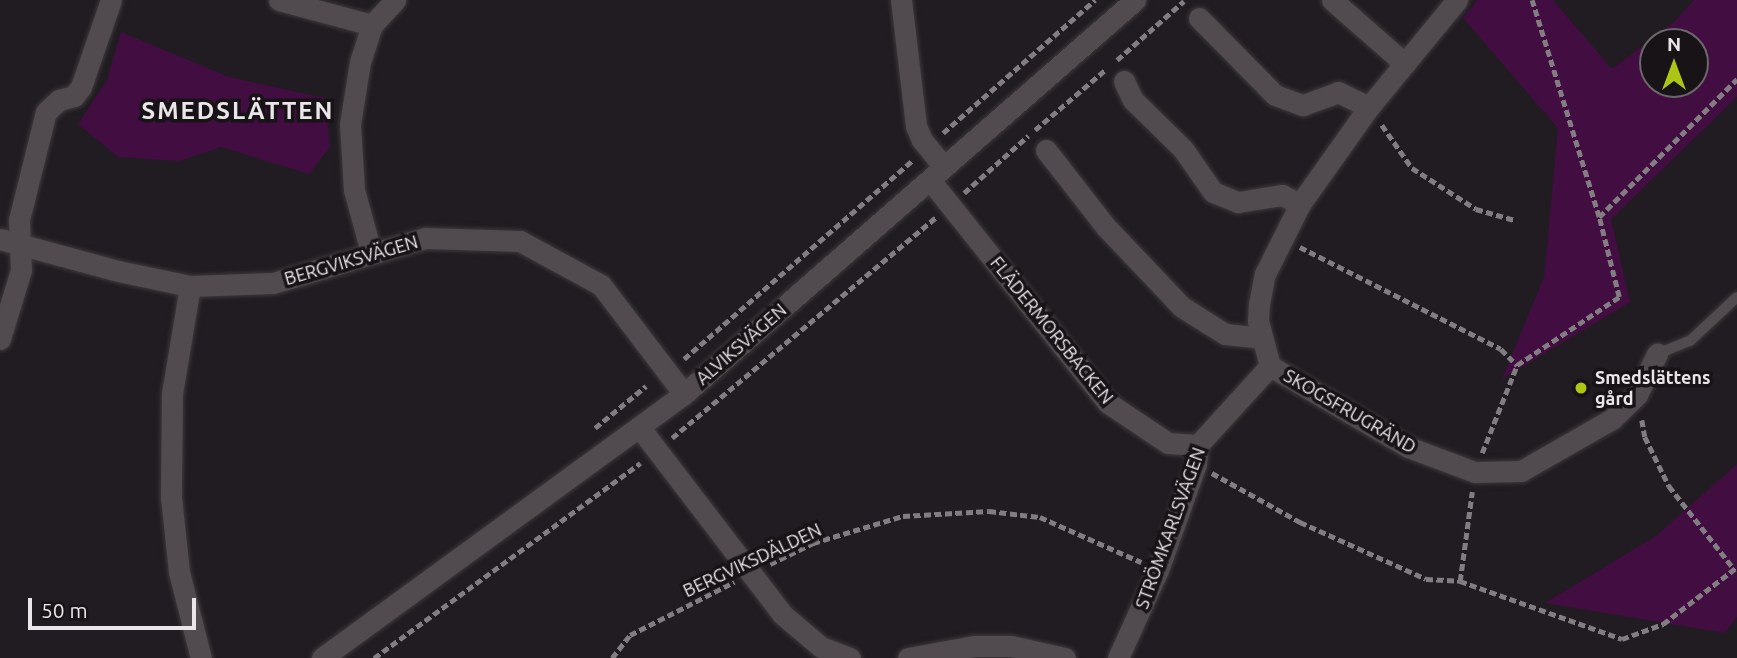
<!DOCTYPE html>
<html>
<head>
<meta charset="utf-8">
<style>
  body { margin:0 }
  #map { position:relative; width:1737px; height:658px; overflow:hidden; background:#211c21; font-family:Ubuntu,sans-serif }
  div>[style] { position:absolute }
  .green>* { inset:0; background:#420d41 }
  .path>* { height:4.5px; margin-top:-2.25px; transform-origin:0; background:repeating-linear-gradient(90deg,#817d81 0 7px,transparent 0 10.5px) }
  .roads { filter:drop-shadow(0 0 2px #3c383b) drop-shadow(0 0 2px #3c383b) }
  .lane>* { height:10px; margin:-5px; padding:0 5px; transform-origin:5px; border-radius:5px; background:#514b50 }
  .street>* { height:21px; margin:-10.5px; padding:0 10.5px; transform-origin:10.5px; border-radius:10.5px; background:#514b50 }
  .secondary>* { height:21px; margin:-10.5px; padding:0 10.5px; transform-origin:10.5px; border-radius:10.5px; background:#514b50 }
  .dots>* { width:19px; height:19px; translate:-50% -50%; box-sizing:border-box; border:4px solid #181317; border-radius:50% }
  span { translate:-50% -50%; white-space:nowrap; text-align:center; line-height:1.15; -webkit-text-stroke:7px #181317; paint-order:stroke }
  .street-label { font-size:18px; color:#e9e5e9 }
  .poi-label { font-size:18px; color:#e9e5e9; font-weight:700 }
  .left { translate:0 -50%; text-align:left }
  .district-label { font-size:24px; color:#e9e5e9; font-weight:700; letter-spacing:2px }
  .north { position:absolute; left:1639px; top:28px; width:70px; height:70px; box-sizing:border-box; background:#181317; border:2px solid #6c676b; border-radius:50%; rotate:0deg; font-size:19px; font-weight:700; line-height:28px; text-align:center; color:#e9e5e9 }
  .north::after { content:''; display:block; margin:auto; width:24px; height:32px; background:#acc613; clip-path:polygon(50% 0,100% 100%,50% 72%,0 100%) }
  .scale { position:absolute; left:28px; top:598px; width:168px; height:32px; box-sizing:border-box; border:4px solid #e9e5e9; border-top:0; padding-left:9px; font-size:21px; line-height:24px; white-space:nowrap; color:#e9e5e9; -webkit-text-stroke:5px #181317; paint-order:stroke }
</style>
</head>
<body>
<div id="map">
  <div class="green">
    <i style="clip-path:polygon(evenodd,1477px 0,1553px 0,1612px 69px,1674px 22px,1694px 0,1737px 0,1737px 97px,1611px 219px,1630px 302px,1502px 379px,1544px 277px,1558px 128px,1463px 18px,1477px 0,1653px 42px,1695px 42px,1695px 84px,1653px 84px,1653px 42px)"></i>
    <i style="clip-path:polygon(121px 32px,229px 77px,325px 98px,330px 147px,309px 174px,221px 147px,179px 161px,118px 157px,78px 124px,107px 80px)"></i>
    <i style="clip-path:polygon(1737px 464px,1737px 617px,1725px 633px,1545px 603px,1656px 536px)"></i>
  </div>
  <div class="path">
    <i style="left:1117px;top:60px;width:89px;rotate:-41.4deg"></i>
    <i style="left:1382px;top:125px;width:52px;rotate:55.1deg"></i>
    <i style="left:1412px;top:168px;width:76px;rotate:32.6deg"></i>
    <i style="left:1476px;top:209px;width:40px;rotate:16deg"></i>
    <i style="left:1035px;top:130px;width:92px;rotate:-40.6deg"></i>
    <i style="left:943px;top:133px;width:202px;rotate:-41.2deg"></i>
    <i style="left:964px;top:193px;width:86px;rotate:-41.7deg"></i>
    <i style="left:1599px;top:217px;width:195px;rotate:-45deg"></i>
    <i style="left:1300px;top:247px;width:225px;rotate:26.9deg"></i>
    <i style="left:1501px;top:349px;width:23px;rotate:45deg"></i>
    <i style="left:684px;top:359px;width:303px;rotate:-41deg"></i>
    <i style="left:1642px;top:420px;width:17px;rotate:80deg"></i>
    <i style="left:1645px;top:437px;width:55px;rotate:63.9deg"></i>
    <i style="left:1669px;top:486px;width:105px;rotate:51.9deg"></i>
    <i style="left:595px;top:428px;width:66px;rotate:-39.5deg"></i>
    <i style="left:672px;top:438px;width:344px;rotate:-39.9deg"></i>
    <i style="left:1482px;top:453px;width:95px;rotate:-68.3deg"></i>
    <i style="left:1517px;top:365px;width:123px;rotate:-33.7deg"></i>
    <i style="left:1619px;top:297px;width:82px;rotate:-104deg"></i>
    <i style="left:1599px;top:217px;width:227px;rotate:-107.2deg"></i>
    <i style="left:1212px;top:473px;width:101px;rotate:29.1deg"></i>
    <i style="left:1300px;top:522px;width:138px;rotate:24.3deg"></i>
    <i style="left:1426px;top:579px;width:34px;rotate:3deg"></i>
    <i style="left:1460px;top:581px;width:172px;rotate:19.7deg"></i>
    <i style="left:1622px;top:639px;width:44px;rotate:-20.1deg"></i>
    <i style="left:1663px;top:624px;width:93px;rotate:-37.6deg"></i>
    <i style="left:770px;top:564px;width:48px;rotate:-26deg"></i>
    <i style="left:813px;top:543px;width:94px;rotate:-16.7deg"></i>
    <i style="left:903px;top:516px;width:86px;rotate:-3.3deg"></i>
    <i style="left:989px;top:511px;width:51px;rotate:6.7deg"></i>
    <i style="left:1040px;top:517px;width:111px;rotate:24deg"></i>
    <i style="left:1460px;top:581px;width:90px;rotate:-82.3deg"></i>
    <i style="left:374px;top:658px;width:330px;rotate:-36.2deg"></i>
    <i style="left:612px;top:658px;width:29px;rotate:-52deg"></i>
    <i style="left:630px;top:635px;width:117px;rotate:-27deg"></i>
  </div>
  <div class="roads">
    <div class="lane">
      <i style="left:1657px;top:354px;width:35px;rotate:-22deg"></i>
      <i style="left:1690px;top:341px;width:64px;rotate:-43.1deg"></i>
    </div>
    <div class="street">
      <i style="left:279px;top:0;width:96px;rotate:15deg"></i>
      <i style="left:901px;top:0;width:127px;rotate:83.2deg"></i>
      <i style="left:916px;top:126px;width:15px;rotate:67deg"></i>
      <i style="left:922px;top:140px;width:35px;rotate:51deg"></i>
      <i style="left:1332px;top:0;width:97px;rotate:41.2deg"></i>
      <i style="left:1199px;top:18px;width:108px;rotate:45.4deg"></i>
      <i style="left:1275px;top:95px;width:30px;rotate:20deg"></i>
      <i style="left:1303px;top:105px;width:37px;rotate:-20deg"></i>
      <i style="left:1338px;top:92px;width:34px;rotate:26deg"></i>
      <i style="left:1124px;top:81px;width:21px;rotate:65deg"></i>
      <i style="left:1133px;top:100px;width:70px;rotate:44.4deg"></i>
      <i style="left:1183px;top:149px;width:52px;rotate:55.1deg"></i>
      <i style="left:1213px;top:192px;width:27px;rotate:22deg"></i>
      <i style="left:1238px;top:202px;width:45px;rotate:-9deg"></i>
      <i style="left:1282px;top:195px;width:20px;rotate:27deg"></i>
      <i style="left:1046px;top:150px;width:98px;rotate:52.1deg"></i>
      <i style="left:1106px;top:227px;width:110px;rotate:46.5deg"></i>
      <i style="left:1182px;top:307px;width:51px;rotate:32.1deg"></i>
      <i style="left:1225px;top:334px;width:37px;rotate:6deg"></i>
      <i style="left:930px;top:180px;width:285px;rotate:51.4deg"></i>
      <i style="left:1108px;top:403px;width:72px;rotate:33.7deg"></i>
      <i style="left:1168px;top:443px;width:30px;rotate:4deg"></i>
      <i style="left:0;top:239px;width:122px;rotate:15.2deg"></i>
      <i style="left:118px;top:271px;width:74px;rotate:11.8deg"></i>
      <i style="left:190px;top:286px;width:83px;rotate:-2.1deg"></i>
      <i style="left:273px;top:283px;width:159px;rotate:-16.5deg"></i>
      <i style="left:425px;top:238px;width:95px;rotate:1.8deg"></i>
      <i style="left:520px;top:241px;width:92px;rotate:28.5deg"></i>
      <i style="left:601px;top:285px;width:137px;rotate:52.7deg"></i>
      <i style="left:371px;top:252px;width:64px;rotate:-105.3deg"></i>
      <i style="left:354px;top:190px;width:66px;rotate:-93.5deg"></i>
      <i style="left:350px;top:124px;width:63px;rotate:-80.8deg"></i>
      <i style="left:360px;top:62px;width:39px;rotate:-72deg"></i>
      <i style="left:372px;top:25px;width:34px;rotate:-47deg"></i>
      <i style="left:190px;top:286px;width:109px;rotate:99.5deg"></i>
      <i style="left:172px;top:394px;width:103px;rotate:90.6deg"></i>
      <i style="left:171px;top:497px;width:75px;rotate:83.9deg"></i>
      <i style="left:179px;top:572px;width:89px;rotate:75.7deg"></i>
      <i style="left:0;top:339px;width:72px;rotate:-73.1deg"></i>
      <i style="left:21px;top:270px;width:50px;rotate:-92.3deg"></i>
      <i style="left:19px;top:220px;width:111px;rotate:-76deg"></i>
      <i style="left:46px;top:112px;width:18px;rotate:-43deg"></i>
      <i style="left:59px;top:100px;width:16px;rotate:-15deg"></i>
      <i style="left:74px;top:96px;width:11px;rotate:-52deg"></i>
      <i style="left:81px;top:87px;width:92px;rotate:-71deg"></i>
      <i style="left:1270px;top:366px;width:160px;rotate:30.4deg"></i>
      <i style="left:1408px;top:447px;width:72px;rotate:20.5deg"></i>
      <i style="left:1475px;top:472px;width:46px;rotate:-1.2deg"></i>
      <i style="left:1521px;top:471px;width:105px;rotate:-29.7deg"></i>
      <i style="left:1612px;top:419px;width:35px;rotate:-44deg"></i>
      <i style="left:1637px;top:395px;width:46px;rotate:-64deg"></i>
      <i style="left:640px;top:428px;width:234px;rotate:52.6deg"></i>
      <i style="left:782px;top:614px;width:51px;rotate:40.2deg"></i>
      <i style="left:821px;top:647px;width:31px;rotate:21deg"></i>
      <i style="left:908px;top:658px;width:68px;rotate:-10.2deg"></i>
      <i style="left:975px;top:646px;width:36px"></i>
      <i style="left:1011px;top:646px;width:55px;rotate:12.5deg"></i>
      <i style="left:1118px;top:658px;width:97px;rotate:-65.6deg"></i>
      <i style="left:1158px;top:570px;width:113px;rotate:-70.3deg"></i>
      <i style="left:1196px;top:464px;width:19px;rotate:-84deg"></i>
      <i style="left:1198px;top:445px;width:107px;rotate:-47.7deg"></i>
      <i style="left:1270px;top:366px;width:47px;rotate:-104.9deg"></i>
      <i style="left:1258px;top:321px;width:17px;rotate:-87deg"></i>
      <i style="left:1259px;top:304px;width:31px;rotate:-79deg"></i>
      <i style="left:1265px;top:274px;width:78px;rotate:-63.4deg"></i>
      <i style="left:1300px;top:204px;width:119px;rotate:-54.6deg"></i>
      <i style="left:1369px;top:107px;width:139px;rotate:-50.6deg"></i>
    </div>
    <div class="secondary">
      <i style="left:322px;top:658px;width:448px;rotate:-36.1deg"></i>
      <i style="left:684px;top:394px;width:599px;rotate:-41.14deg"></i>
    </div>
  </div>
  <div class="dots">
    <i style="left:1581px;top:388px;background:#acc613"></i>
  </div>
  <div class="street-label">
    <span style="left:351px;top:260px;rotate:-16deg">BERGVIKSVÄGEN</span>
    <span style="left:1052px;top:330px;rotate:51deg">FLÄDERMORSBACKEN</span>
    <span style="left:741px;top:344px;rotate:-41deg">ALVIKSVÄGEN</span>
    <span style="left:1350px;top:411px;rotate:30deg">SKOGSFRUGRÄND</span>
    <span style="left:1170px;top:528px;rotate:-70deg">STRÖMKARLSVÄGEN</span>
    <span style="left:752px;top:560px;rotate:-25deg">BERGVIKSDÄLDEN</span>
  </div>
  <div class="poi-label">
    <span class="left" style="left:1595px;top:388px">Smedslättens<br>gård</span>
  </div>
  <div class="district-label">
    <span style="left:238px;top:111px">SMEDSLÄTTEN</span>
  </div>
  <div class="north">N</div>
  <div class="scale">50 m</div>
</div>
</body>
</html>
